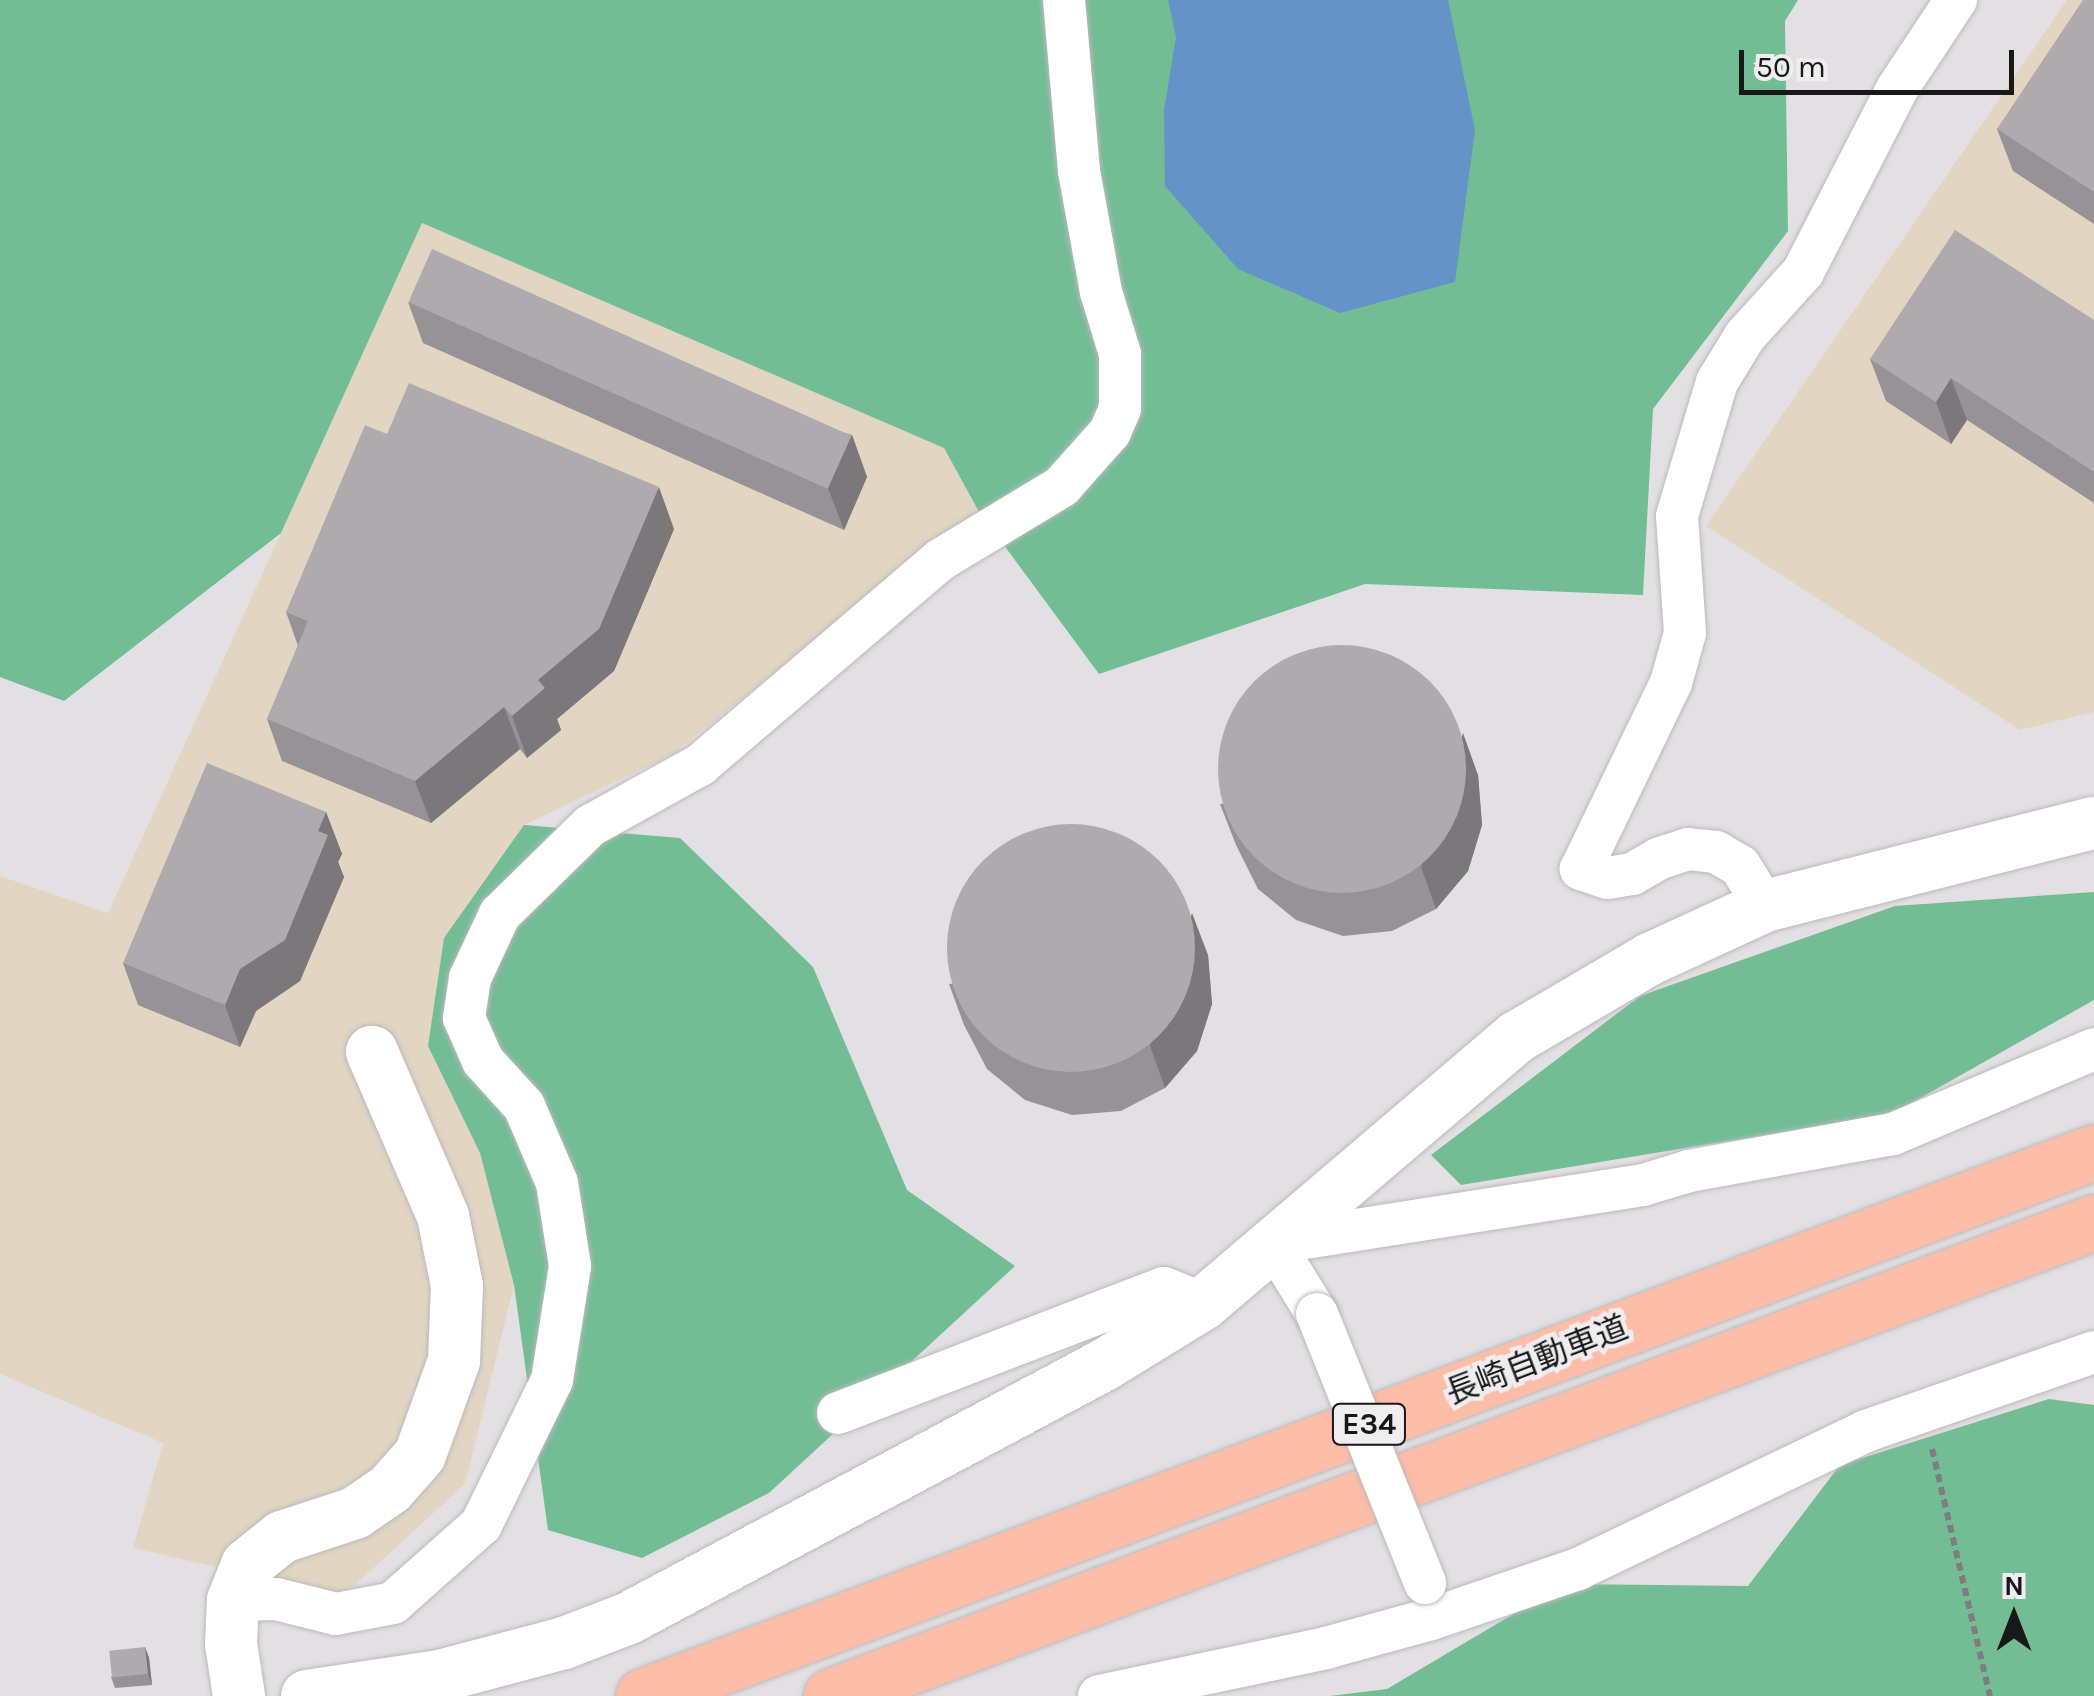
<!DOCTYPE html>
<html>
<head>
<meta charset="utf-8">
<style>
  body { margin:0 }
  #map { position:relative; width:2094px; height:1696px; overflow:hidden; background:#e3e0e3; font-family:Karla,"Noto Sans JP",sans-serif }
  div>[style] { position:absolute }
  .industrial>* { inset:0; background:#e2d6c2 }
  .forest>* { inset:0; background:#73bd94 }
  .water>* { inset:0; background:#6493c8 }
  .path>* { height:6px; margin-top:-3px; transform-origin:0; background:repeating-linear-gradient(90deg,#7f7d7f 0 8px,transparent 0 13px) }
  .roads { filter:drop-shadow(0 0 2px #bcb9bc) drop-shadow(0 0 2px #bcb9bc) }
  .minor>* { height:42px; margin:-21px; padding:0 21px; transform-origin:21px; border-radius:21px; background:#fff }
  .tertiary>* { height:52px; margin:-26px; padding:0 26px; transform-origin:26px; border-radius:26px; background:#fff }
  .motorway>* { height:55px; margin:-27.5px; padding:0 27.5px; transform-origin:27.5px; border-radius:27.5px; background:#fdbca6 }
  .bridges { filter:drop-shadow(0 0 2px #bcb9bc) drop-shadow(0 0 2px #bcb9bc) }
  .minor-bridge>* { height:42px; margin:-21px; padding:0 21px; transform-origin:21px; border-radius:21px; background:#fff }
  .wall>* { inset:0; background:#969396 }
  .shaded-wall>* { inset:0; background:#7a787a }
  .building>* { inset:0; background:#aeabae; transform-origin:0 0 }
  .round { border-radius:50% }
  span { translate:-50% -50%; white-space:nowrap; text-align:center; line-height:1.15; -webkit-text-stroke:9px #f0edf0; paint-order:stroke }
  .shield-label span { padding:2px 8px; background:#f0edf0; border:2px solid; border-radius:8px; -webkit-text-stroke-width:0 }
  .shield-label { font-size:30px; color:#191819; font-weight:700 }
  .street-label { font-size:32px; color:#191819 }
  .north { position:absolute; left:1964px; top:1566px; width:100px; height:100px; -webkit-text-stroke:8px #f0edf0; paint-order:stroke; rotate:0deg; font-size:28px; font-weight:700; line-height:40px; text-align:center; color:#191819 }
  .north::after { content:''; display:block; margin:auto; width:35px; height:45px; background:#191819; clip-path:polygon(50% 0,100% 100%,50% 72%,0 100%) }
  .scale { position:absolute; left:1739px; top:50px; width:275px; height:45px; box-sizing:border-box; border:5px solid #191819; border-top:0; padding-left:12px; font-size:30px; line-height:35px; white-space:nowrap; color:#191819; -webkit-text-stroke:8px #f0edf0; paint-order:stroke }
</style>
</head>
<body>
<div id="map">
  <div class="industrial">
    <i style="clip-path:polygon(2067px 0,2094px 0,2094px 712px,2020px 730px,1706px 526px)"></i>
    <i style="clip-path:polygon(422px 223px,944px 448px,978px 510px,671px 755px,524px 825px,445px 938px,428px 1046px,480px 1153px,514px 1285px,465px 1484px,343px 1596px,133px 1548px,163px 1443px,0 1374px,0 876px,108px 913px)"></i>
  </div>
  <div class="forest">
    <i style="clip-path:polygon(0 0,1798px 0,1785px 21px,1788px 231px,1653px 409px,1643px 595px,1365px 584px,1099px 674px,978px 510px,944px 448px,422px 223px,281px 533px,64px 701px,0 677px)"></i>
    <i style="clip-path:polygon(524px 825px,680px 838px,813px 967px,907px 1190px,1015px 1266px,769px 1493px,642px 1558px,548px 1530px,514px 1285px,480px 1153px,428px 1046px,444px 938px)"></i>
    <i style="clip-path:polygon(2094px 892px,2094px 1000px,1892px 1114px,1461px 1185px,1431px 1155px,1640px 996px,1895px 906px)"></i>
    <i style="clip-path:polygon(2049px 1399px,2094px 1405px,2094px 1696px,1330px 1696px,1387px 1689px,1564px 1584px,1748px 1586px,1840px 1465px)"></i>
  </div>
  <div class="water">
    <i style="clip-path:polygon(1168px 0,1448px 0,1475px 130px,1455px 282px,1340px 313px,1238px 269px,1165px 186px,1164px 110px,1176px 37px)"></i>
  </div>
  <div class="path">
    <i style="left:1932px;top:1449px;width:254px;rotate:76.8deg"></i>
  </div>
  <div class="roads">
    <div class="minor">
      <i style="left:1765px;top:906px;width:47px;rotate:-122deg"></i>
      <i style="left:1740px;top:866px;width:28px;rotate:-150deg"></i>
      <i style="left:1716px;top:852px;width:28px;rotate:-174deg"></i>
      <i style="left:1688px;top:849px;width:29px;rotate:162deg"></i>
      <i style="left:1660px;top:858px;width:32px;rotate:150deg"></i>
      <i style="left:1632px;top:874px;width:25px;rotate:171deg"></i>
      <i style="left:1607px;top:878px;width:28px;rotate:-161deg"></i>
      <i style="left:1581px;top:869px;width:207px;rotate:-64.2deg"></i>
      <i style="left:1671px;top:683px;width:52px;rotate:-74.4deg"></i>
      <i style="left:1685px;top:633px;width:117px;rotate:-93.9deg"></i>
      <i style="left:1677px;top:516px;width:140px;rotate:-73.4deg"></i>
      <i style="left:1717px;top:382px;width:54px;rotate:-58.7deg"></i>
      <i style="left:1745px;top:336px;width:86px;rotate:-47.8deg"></i>
      <i style="left:1803px;top:272px;width:206px;rotate:-62.8deg"></i>
      <i style="left:1897px;top:89px;width:107px;rotate:-56.5deg"></i>
      <i style="left:1317px;top:1314px;width:84px;rotate:-121.8deg"></i>
      <i style="left:1273px;top:1243px;width:375px;rotate:-8.9deg"></i>
      <i style="left:1643px;top:1185px;width:48px;rotate:-16.9deg"></i>
      <i style="left:1689px;top:1171px;width:207px;rotate:-10.3deg"></i>
      <i style="left:1893px;top:1134px;width:218px;rotate:-22.9deg"></i>
      <i style="left:838px;top:1413px;width:349px;rotate:-21deg"></i>
      <i style="left:1164px;top:1288px;width:42px;rotate:22.3deg"></i>
      <i style="left:233px;top:1600px;width:43px;rotate:-1.3deg"></i>
      <i style="left:276px;top:1599px;width:62px;rotate:14deg"></i>
      <i style="left:336px;top:1614px;width:58px;rotate:-10.9deg"></i>
      <i style="left:393px;top:1603px;width:118px;rotate:-41.6deg"></i>
      <i style="left:481px;top:1525px;width:161px;rotate:-63.9deg"></i>
      <i style="left:552px;top:1380px;width:115px;rotate:-81deg"></i>
      <i style="left:570px;top:1266px;width:84px;rotate:-98.9deg"></i>
      <i style="left:557px;top:1183px;width:84px;rotate:-113.2deg"></i>
      <i style="left:524px;top:1106px;width:61px;rotate:-132.3deg"></i>
      <i style="left:483px;top:1061px;width:47px;rotate:-113.8deg"></i>
      <i style="left:464px;top:1018px;width:40px;rotate:-81.5deg"></i>
      <i style="left:470px;top:978px;width:71px;rotate:-64.9deg"></i>
      <i style="left:500px;top:914px;width:126px;rotate:-44.4deg"></i>
      <i style="left:590px;top:826px;width:126px;rotate:-29deg"></i>
      <i style="left:700px;top:765px;width:316px;rotate:-40.5deg"></i>
      <i style="left:940px;top:560px;width:143px;rotate:-31.2deg"></i>
      <i style="left:1062px;top:486px;width:72px;rotate:-48.4deg"></i>
      <i style="left:1110px;top:432px;width:25px;rotate:-67deg"></i>
      <i style="left:1120px;top:409px;width:55px;rotate:-90deg"></i>
      <i style="left:1120px;top:354px;width:65px;rotate:-107deg"></i>
      <i style="left:1101px;top:292px;width:123px;rotate:-100.3deg"></i>
      <i style="left:1079px;top:171px;width:172px;rotate:-95deg"></i>
      <i style="left:1099px;top:1696px;width:232px;rotate:-11.9deg"></i>
      <i style="left:1326px;top:1648px;width:109px;rotate:-15.4deg"></i>
      <i style="left:1431px;top:1619px;width:155px;rotate:-18.8deg"></i>
      <i style="left:1578px;top:1569px;width:319px;rotate:-25.6deg"></i>
      <i style="left:1866px;top:1431px;width:241px;rotate:-19.1deg"></i>
    </div>
    <div class="tertiary">
      <i style="left:239px;top:1696px;width:53px;rotate:-98.7deg"></i>
      <i style="left:231px;top:1644px;width:44px;rotate:-87.4deg"></i>
      <i style="left:233px;top:1600px;width:38px;rotate:-68deg"></i>
      <i style="left:247px;top:1565px;width:45px;rotate:-38.7deg"></i>
      <i style="left:282px;top:1537px;width:77px;rotate:-18.2deg"></i>
      <i style="left:355px;top:1513px;width:42px;rotate:-34.4deg"></i>
      <i style="left:390px;top:1489px;width:45px;rotate:-48.6deg"></i>
      <i style="left:420px;top:1455px;width:100px;rotate:-70.1deg"></i>
      <i style="left:454px;top:1361px;width:75px;rotate:-87.7deg"></i>
      <i style="left:457px;top:1286px;width:71px;rotate:-101.3deg"></i>
      <i style="left:443px;top:1216px;width:179px;rotate:-113.4deg"></i>
      <i style="left:307px;top:1696px;width:134px;rotate:-8.6deg"></i>
      <i style="left:440px;top:1676px;width:128px;rotate:-14.9deg"></i>
      <i style="left:564px;top:1643px;width:70px;rotate:-21deg"></i>
      <i style="left:629px;top:1618px;width:538px;rotate:-28.04deg"></i>
      <i style="left:1104px;top:1365px;width:116px;rotate:-31.6deg"></i>
      <i style="left:1203px;top:1304px;width:412px;rotate:-40.4deg"></i>
      <i style="left:1517px;top:1037px;width:154px;rotate:-30.4deg"></i>
      <i style="left:1650px;top:959px;width:127px;rotate:-24.7deg"></i>
      <i style="left:1765px;top:906px;width:339px;rotate:-14.2deg"></i>
    </div>
    <div class="motorway">
      <i style="left:643px;top:1696px;width:1550px;rotate:-20.55deg"></i>
      <i style="left:831px;top:1696px;width:1349px;rotate:-20.57deg"></i>
    </div>
  </div>
  <div class="bridges">
    <div class="minor-bridge">
      <i style="left:1317px;top:1314px;width:290px;rotate:68.1deg"></i>
    </div>
  </div>
  <div class="wall">
    <i style="clip-path:polygon(2094px 0,2094px 224px,2013px 171px,1997px 129px)"></i>
    <i style="clip-path:polygon(408px 302px,852px 435px,867px 477px,844px 530px,423px 343px)"></i>
    <i style="clip-path:polygon(2094px 320px,2094px 503px,1967px 420px,1951px 444px,1886px 401px,1870px 359px)"></i>
    <i style="clip-path:polygon(387px 434px,674px 529px,614px 671px,557px 719px,561px 730px,527px 758px,520px 749px,431px 823px,282px 761px,267px 719px,298px 646px,286px 612px)"></i>
    <i style="clip-path:polygon(1478px 775px,1482px 825px,1468px 871px,1436px 909px,1392px 931px,1343px 936px,1296px 920px,1258px 889px,1236px 845px,1220px 804px)"></i>
    <i style="clip-path:polygon(326px 812px,342px 854px,338px 862px,344px 877px,300px 981px,256px 1011px,240px 1047px,138px 1005px,123px 963px)"></i>
    <i style="clip-path:polygon(1208px 955px,1212px 1004px,1197px 1051px,1165px 1088px,1121px 1111px,1072px 1115px,1025px 1100px,987px 1069px,964px 1025px,949px 984px)"></i>
    <i style="clip-path:polygon(145px 1647px,149px 1658px,152px 1685px,115px 1688px,111px 1677px)"></i>
  </div>
  <div class="shaded-wall">
    <i style="clip-path:polygon(1951px 378px,1967px 420px,1951px 444px,1936px 402px)"></i>
    <i style="clip-path:polygon(852px 435px,867px 477px,844px 530px,828px 488px)"></i>
    <i style="clip-path:polygon(659px 487px,674px 529px,614px 671px,557px 719px,561px 730px,527px 758px,512px 716px,538px 680px)"></i>
    <i style="clip-path:polygon(504px 707px,520px 749px,431px 823px,415px 781px)"></i>
    <i style="clip-path:polygon(1463px 733px,1478px 775px,1482px 825px,1468px 871px,1436px 909px,1421px 867px)"></i>
    <i style="clip-path:polygon(326px 812px,342px 854px,338px 862px,344px 877px,300px 981px,256px 1011px,240px 1047px,225px 1005px,240px 969px,318px 831px)"></i>
    <i style="clip-path:polygon(1192px 913px,1208px 955px,1212px 1004px,1197px 1051px,1165px 1088px,1150px 1046px)"></i>
    <i style="clip-path:polygon(145px 1647px,149px 1658px,152px 1685px,148px 1674px)"></i>
  </div>
  <div class="building">
    <i style="clip-path:polygon(2083px 0,2094px 0,2094px 192px,1997px 129px)"></i>
    <i style="clip-path:polygon(1955px 230px,2094px 320px,2094px 472px,1951px 378px,1936px 402px,1870px 359px)"></i>
    <i style="left:432px;top:249px;width:459px;height:58px;rotate:24deg"></i>
    <i style="clip-path:polygon(409px 383px,659px 487px,599px 629px,538px 680px,545px 688px,512px 716px,504px 707px,415px 781px,267px 719px,308px 621px,286px 612px,365px 425px,387px 434px)"></i>
    <i class="round" style="left:1218px;top:645px;width:248px;height:248px"></i>
    <i style="clip-path:polygon(207px 763px,326px 812px,318px 831px,328px 835px,285px 940px,240px 969px,225px 1005px,123px 963px)"></i>
    <i class="round" style="left:947px;top:824px;width:248px;height:248px"></i>
    <i style="left:145px;top:1647px;width:27px;height:36px;rotate:84deg"></i>
  </div>
  <div class="shield-label">
    <span style="left:1369px;top:1424px">E34</span>
  </div>
  <div class="street-label">
    <span style="left:1537px;top:1361px;rotate:-21deg">長崎自動車道</span>
  </div>
  <div class="north">N</div>
  <div class="scale">50 m</div>
</div>
</body>
</html>
